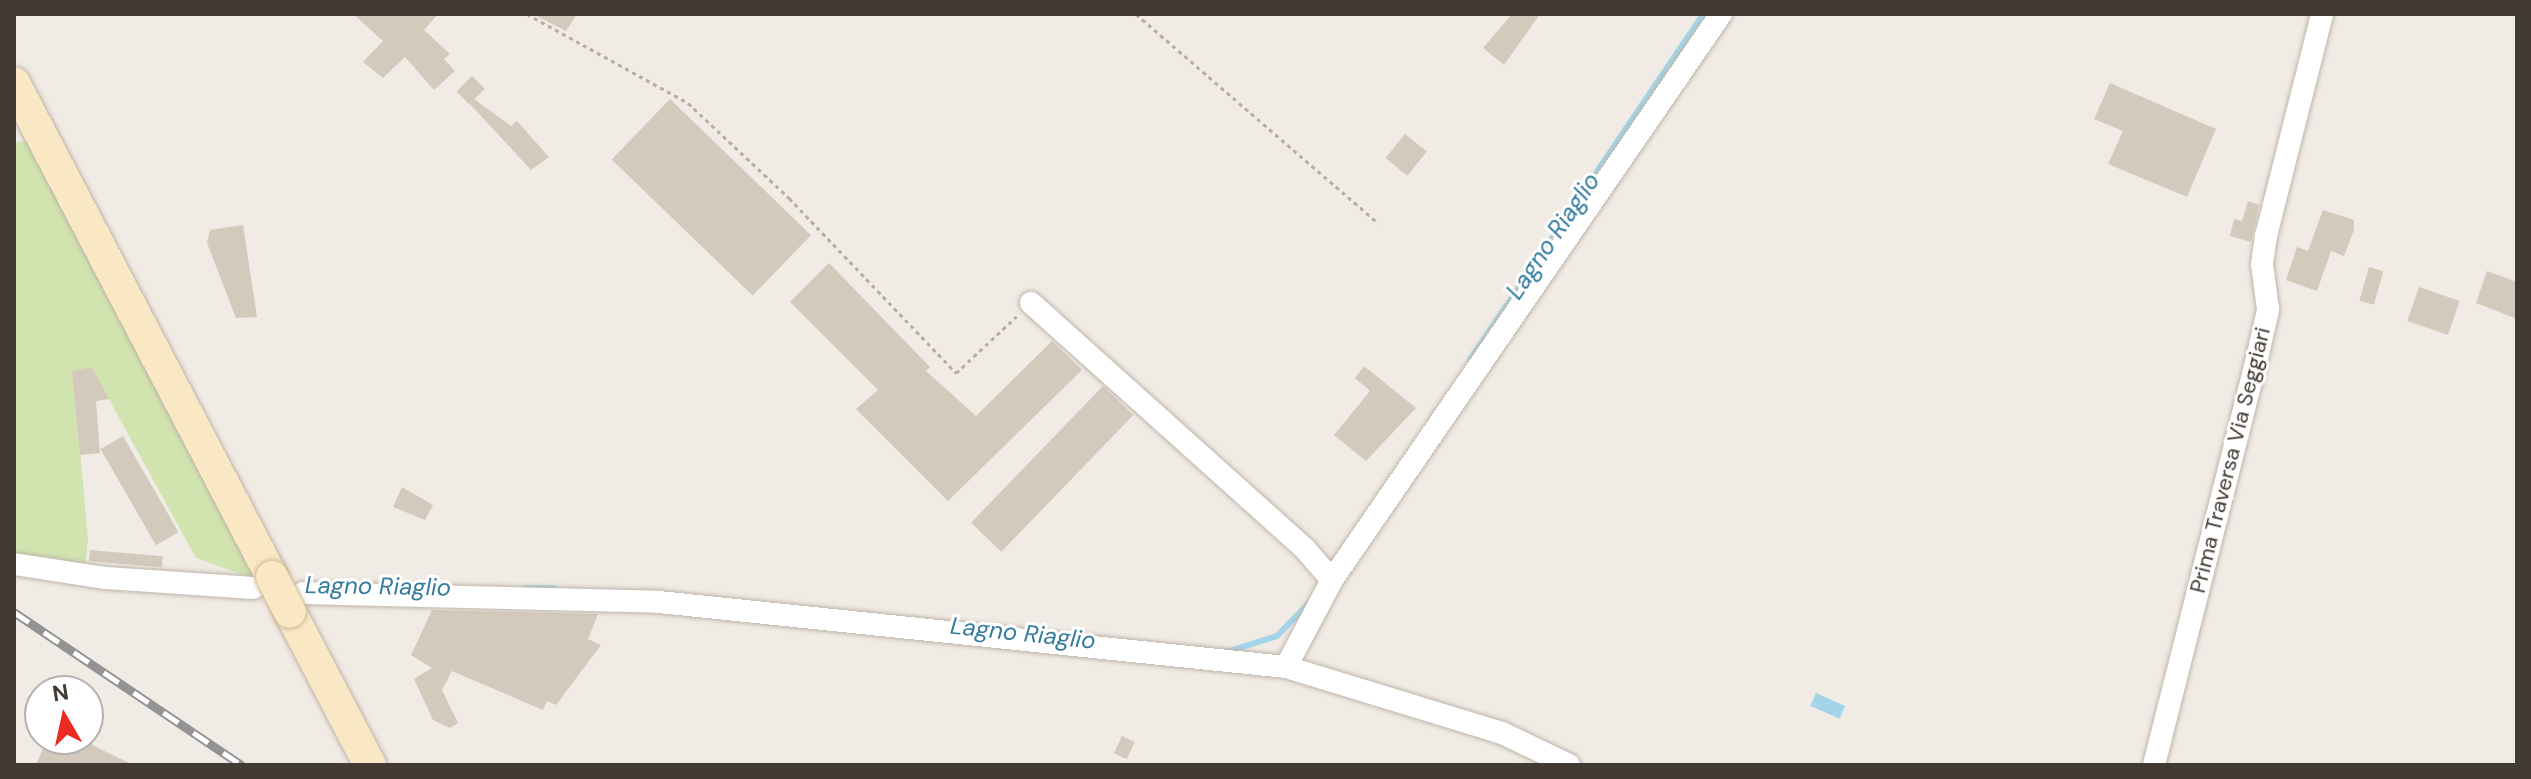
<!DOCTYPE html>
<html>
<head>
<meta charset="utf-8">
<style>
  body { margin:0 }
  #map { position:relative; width:2531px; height:779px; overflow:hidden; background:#f0ebe4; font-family:"DM Sans",sans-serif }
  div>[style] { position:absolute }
  .green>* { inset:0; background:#d1e3af }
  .water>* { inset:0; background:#a3d5ea; transform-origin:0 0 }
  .stream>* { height:6px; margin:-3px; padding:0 3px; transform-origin:3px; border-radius:3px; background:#a3d5ea }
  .building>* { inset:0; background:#d4c9bd; transform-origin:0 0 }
  .path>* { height:3px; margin-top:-1.5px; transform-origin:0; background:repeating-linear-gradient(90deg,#bcac99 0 4px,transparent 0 8px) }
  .roads { filter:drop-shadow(0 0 2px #beb5aa) drop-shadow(0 0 2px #beb5aa) }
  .minor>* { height:22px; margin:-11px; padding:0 11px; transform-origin:11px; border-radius:11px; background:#fff }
  .secondary>* { height:32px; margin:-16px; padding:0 16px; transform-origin:16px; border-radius:16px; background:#fae7c4 }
  .rail>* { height:9px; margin-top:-4.5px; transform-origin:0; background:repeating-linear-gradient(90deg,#fff 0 18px,#939393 0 36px); box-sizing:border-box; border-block:2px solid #939393 }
  .bridges { filter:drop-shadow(0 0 2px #ceb996) drop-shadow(0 0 2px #ceb996) }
  .secondary-bridge>* { height:32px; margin:-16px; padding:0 16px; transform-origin:16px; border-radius:16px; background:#fae7c4 }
  span { translate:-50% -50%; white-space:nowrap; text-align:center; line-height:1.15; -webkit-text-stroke:6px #fff; paint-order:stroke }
  .street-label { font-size:22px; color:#423b34 }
  .water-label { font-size:24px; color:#347c9e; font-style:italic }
  .frame { position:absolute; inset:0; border:16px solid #423b34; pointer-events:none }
  .north { position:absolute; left:24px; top:675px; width:80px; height:80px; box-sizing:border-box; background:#fff; border:2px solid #b3b1ae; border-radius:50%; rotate:351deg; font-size:22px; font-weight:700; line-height:32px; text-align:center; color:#423b34 }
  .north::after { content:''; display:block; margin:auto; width:28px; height:36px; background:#eb2a21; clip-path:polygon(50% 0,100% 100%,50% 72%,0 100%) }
</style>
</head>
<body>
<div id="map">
  <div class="green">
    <i style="clip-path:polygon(29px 140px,255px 579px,196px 558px,109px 399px,76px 403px,88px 540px,85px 567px,14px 556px,14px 143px)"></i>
  </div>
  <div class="water">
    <i style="left:1816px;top:693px;width:32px;height:14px;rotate:24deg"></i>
  </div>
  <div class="stream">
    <i style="left:1470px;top:360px;width:417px;rotate:-56deg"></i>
    <i style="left:525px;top:588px;width:29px"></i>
    <i style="left:1226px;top:652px;width:53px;rotate:-17.4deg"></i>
    <i style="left:1277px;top:636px;width:47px;rotate:-45.9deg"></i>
  </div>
  <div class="building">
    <i style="clip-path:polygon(353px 14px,438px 14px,424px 30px,450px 54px,444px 59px,455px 71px,434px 90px,405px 57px,383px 78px,363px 62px,383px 41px)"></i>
    <i style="clip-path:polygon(533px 14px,577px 14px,566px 31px)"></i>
    <i style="clip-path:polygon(1512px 14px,1540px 14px,1504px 65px,1483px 48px)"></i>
    <i style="left:472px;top:76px;width:18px;height:22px;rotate:45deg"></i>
    <i style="clip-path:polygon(2110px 83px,2216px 129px,2187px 197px,2108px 164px,2123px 131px,2094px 119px)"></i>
    <i style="clip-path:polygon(474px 99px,511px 126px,517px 121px,549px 157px,531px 170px,470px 104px)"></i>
    <i style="left:670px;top:99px;width:196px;height:84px;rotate:44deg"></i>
    <i style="left:1405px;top:134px;width:28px;height:31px;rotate:39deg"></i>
    <i style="clip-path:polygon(2248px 201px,2259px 205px,2251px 242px,2230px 236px,2234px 219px,2242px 221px)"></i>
    <i style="clip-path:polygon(2323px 210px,2354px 220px,2354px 230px,2344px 256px,2331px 251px,2317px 291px,2286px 280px,2297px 247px,2308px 251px)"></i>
    <i style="clip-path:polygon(243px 225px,257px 317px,236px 318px,207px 243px,210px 230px)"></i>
    <i style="clip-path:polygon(829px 263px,930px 367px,926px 371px,976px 416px,1052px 341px,1082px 370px,948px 501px,856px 409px,878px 390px,790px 302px)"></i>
    <i style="left:2369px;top:267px;width:15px;height:35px;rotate:16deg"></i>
    <i style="clip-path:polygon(2487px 271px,2517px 282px,2517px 319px,2476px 303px)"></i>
    <i style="left:2419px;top:287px;width:43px;height:36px;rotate:19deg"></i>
    <i style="clip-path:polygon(1364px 366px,1416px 408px,1366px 461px,1334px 435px,1370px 391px,1355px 378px)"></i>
    <i style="clip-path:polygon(92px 367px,109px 399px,96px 401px,100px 453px,80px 455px,72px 371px)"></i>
    <i style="left:1103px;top:386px;width:42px;height:190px;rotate:44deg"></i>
    <i style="left:123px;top:436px;width:111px;height:26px;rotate:60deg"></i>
    <i style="clip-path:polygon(402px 487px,433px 505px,425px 520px,393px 507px)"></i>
    <i style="left:90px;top:550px;width:73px;height:11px;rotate:5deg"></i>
    <i style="clip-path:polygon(432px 610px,598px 614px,588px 639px,601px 645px,556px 705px,547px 701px,543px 710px,452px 671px,442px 690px,458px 723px,450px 728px,433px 720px,414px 679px,432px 668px,411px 655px)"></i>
    <i style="left:1122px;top:736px;width:14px;height:19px;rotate:25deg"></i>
    <i style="clip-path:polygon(47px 739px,80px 739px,133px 765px,36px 765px)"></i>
  </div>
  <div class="path">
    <i style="left:527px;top:14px;width:184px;rotate:28.9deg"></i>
    <i style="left:688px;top:103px;width:139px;rotate:43.2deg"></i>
    <i style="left:789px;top:198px;width:242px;rotate:46.3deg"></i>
    <i style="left:956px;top:373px;width:83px;rotate:-43.1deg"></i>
    <i style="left:1136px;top:14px;width:320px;rotate:40.8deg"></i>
  </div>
  <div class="roads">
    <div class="minor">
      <i style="left:1031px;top:303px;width:368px;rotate:41.9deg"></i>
      <i style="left:1305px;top:549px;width:41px;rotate:48.9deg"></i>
      <i style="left:1332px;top:580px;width:98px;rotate:117.9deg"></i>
      <i style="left:14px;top:564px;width:93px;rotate:8.7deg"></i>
      <i style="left:106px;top:578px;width:148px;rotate:3.9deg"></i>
      <i style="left:1332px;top:580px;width:687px;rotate:-55.5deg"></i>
      <i style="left:303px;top:593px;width:356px;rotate:1.4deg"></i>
      <i style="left:659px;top:602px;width:630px;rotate:5.92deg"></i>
      <i style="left:1286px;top:667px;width:226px;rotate:17deg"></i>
      <i style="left:1502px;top:733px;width:74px;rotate:25.5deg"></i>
      <i style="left:2154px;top:765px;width:433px;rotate:-75.8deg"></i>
      <i style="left:2260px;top:345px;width:37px;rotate:-77deg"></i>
      <i style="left:2268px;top:309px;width:45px;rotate:-97.6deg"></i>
      <i style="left:2262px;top:264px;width:28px;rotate:-82deg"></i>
      <i style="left:2266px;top:236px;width:229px;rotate:-75.8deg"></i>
    </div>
    <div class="secondary">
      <i style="left:14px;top:83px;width:557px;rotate:62.42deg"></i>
      <i style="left:290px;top:612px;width:173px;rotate:62.4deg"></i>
    </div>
  </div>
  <div class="rail">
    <i style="left:14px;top:612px;width:275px;rotate:33.9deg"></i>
  </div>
  <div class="bridges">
    <div class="secondary-bridge">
      <i style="left:272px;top:577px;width:39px;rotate:63deg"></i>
    </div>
  </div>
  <div class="street-label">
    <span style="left:2230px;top:460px;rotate:-76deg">Prima Traversa Via Seggiari</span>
  </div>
  <div class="water-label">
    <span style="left:1553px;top:236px;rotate:-56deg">Lagno Riaglio</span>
    <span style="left:378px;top:586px;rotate:1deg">Lagno Riaglio</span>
    <span style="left:1023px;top:633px;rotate:6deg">Lagno Riaglio</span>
  </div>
  <div class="frame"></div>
  <div class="north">N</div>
</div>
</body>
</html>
